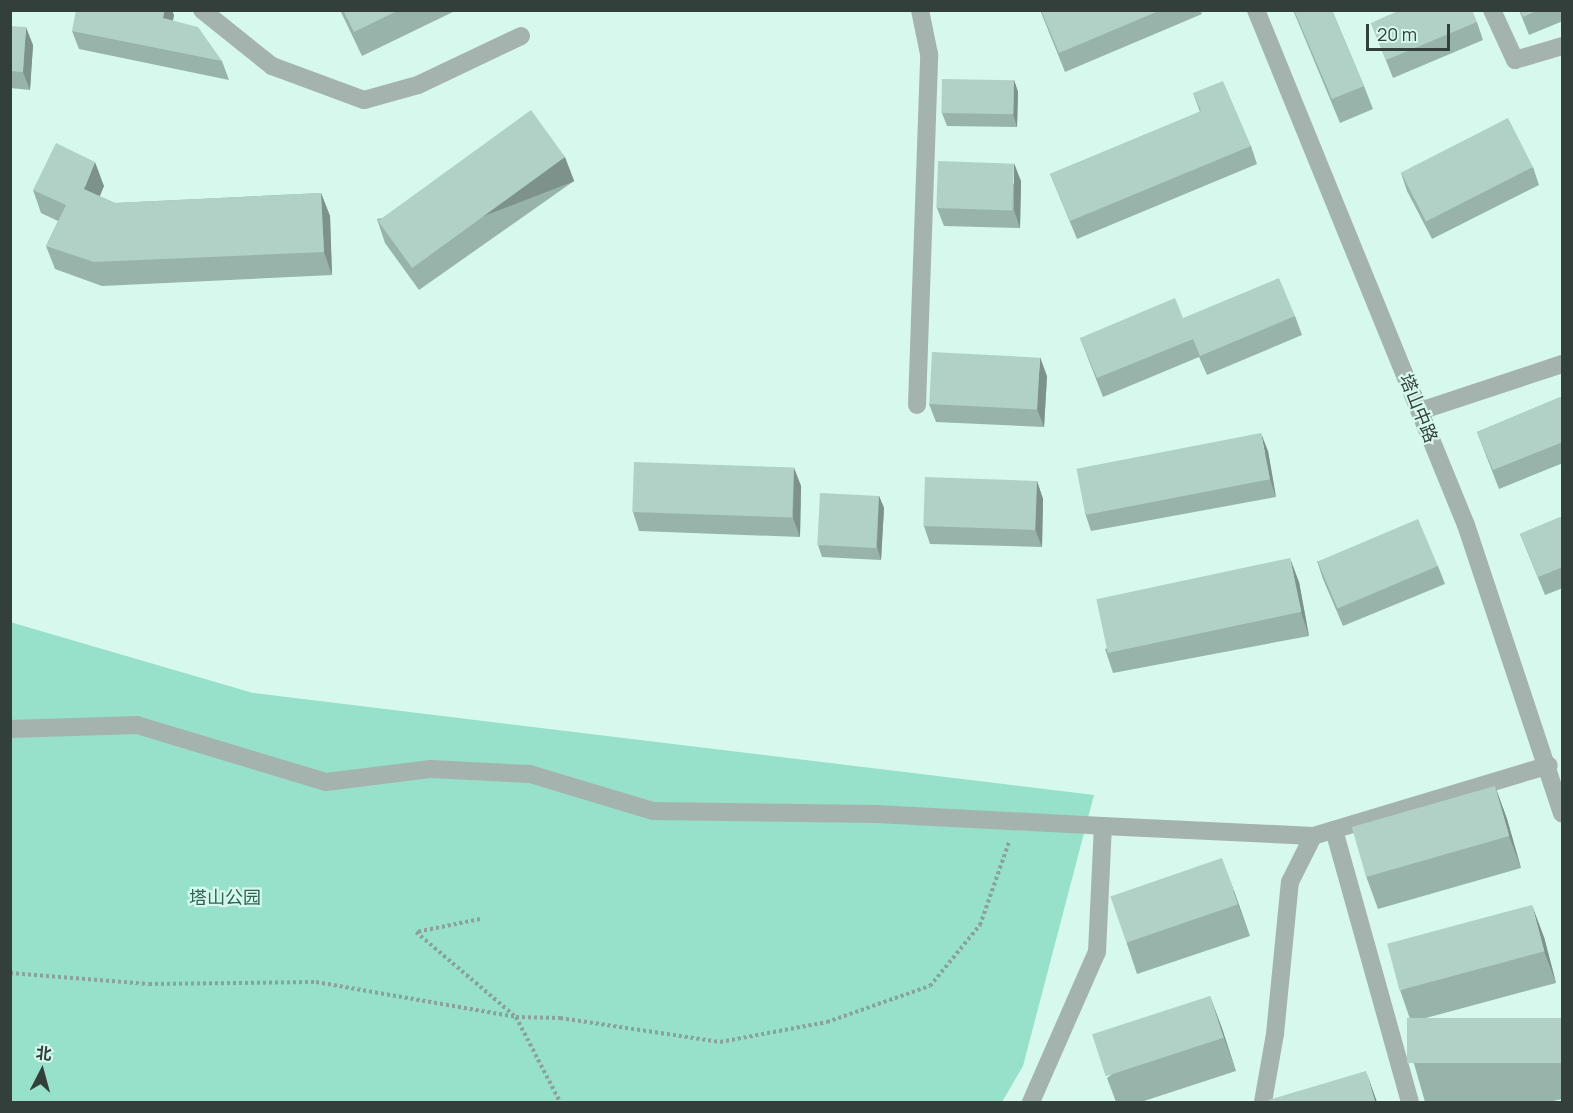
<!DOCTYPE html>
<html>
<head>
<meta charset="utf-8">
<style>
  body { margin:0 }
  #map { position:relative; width:1573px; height:1113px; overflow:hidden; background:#d7f9ed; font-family:Manrope,"Noto Sans SC",sans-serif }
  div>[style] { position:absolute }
  .green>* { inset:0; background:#97e0c9 }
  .path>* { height:4px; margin-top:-2px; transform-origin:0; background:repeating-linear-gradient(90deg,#8aa39a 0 3px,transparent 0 6px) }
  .minor>* { height:18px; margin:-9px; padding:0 9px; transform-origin:9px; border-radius:9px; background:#a5b3ae }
  .wall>* { inset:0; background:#98b4aa }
  .shaded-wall>* { inset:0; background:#7c928b; transform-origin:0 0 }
  .building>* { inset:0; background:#b1d1c6; transform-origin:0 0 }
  span { translate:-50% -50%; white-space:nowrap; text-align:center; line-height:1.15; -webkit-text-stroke:4.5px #d7f9ed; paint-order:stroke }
  .street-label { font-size:18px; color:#323f3b }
  .park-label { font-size:18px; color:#2e6354 }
  .frame { position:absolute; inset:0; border:12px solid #323f3b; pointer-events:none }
  .north { position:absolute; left:12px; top:1041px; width:60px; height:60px; -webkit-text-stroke:4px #d7f9ed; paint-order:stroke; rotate:6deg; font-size:16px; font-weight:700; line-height:24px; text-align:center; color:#323f3b }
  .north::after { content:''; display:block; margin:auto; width:21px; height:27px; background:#323f3b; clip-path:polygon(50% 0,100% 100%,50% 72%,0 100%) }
  .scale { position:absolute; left:1366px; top:24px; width:84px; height:27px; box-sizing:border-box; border:3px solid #323f3b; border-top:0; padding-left:8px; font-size:18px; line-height:21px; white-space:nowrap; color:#323f3b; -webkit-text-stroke:4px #d7f9ed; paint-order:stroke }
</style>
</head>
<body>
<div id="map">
  <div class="green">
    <i style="clip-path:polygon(10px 622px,253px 693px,1094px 795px,1023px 1066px,1002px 1102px,11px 1102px)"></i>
  </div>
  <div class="path">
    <i style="left:480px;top:919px;width:65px;rotate:168.5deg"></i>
    <i style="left:416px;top:932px;width:131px;rotate:40.4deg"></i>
    <i style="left:516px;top:1017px;width:96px;rotate:62.6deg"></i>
    <i style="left:10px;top:973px;width:139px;rotate:4.5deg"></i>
    <i style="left:149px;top:984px;width:167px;rotate:-0.7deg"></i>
    <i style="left:316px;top:982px;width:203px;rotate:9.9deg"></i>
    <i style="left:516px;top:1017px;width:44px;rotate:1.3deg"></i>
    <i style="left:560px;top:1018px;width:162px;rotate:8.5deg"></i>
    <i style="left:720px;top:1042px;width:109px;rotate:-10.6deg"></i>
    <i style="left:827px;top:1022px;width:109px;rotate:-19.3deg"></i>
    <i style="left:930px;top:986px;width:79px;rotate:-50.7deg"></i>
    <i style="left:980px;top:925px;width:88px;rotate:-70.7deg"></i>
  </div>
  <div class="minor">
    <i style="left:202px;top:10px;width:90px;rotate:38.7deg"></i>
    <i style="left:272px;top:66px;width:98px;rotate:20.3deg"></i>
    <i style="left:364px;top:100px;width:56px;rotate:-15.5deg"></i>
    <i style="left:418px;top:85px;width:114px;rotate:-25.4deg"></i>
    <i style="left:1256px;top:10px;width:556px;rotate:67.82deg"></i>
    <i style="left:1466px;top:525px;width:304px;rotate:71.6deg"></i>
    <i style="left:1492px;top:10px;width:55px;rotate:65.3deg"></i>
    <i style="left:1515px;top:60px;width:49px;rotate:-16.6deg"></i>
    <i style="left:917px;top:405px;width:351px;rotate:-88deg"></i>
    <i style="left:929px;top:54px;width:45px;rotate:-101.6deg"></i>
    <i style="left:1420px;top:411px;width:150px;rotate:-18.3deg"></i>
    <i style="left:10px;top:729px;width:127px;rotate:-1.8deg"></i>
    <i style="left:137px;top:725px;width:197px;rotate:16.8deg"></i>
    <i style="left:326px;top:782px;width:106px;rotate:-7.1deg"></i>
    <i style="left:431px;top:769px;width:99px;rotate:2.9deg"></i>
    <i style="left:530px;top:774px;width:128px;rotate:16.7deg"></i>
    <i style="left:653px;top:811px;width:223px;rotate:0.8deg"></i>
    <i style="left:876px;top:814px;width:227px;rotate:3deg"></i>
    <i style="left:1334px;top:830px;width:282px;rotate:74.4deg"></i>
    <i style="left:1031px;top:1102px;width:164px;rotate:-66.3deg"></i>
    <i style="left:1097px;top:952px;width:126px;rotate:-87.3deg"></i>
    <i style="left:1103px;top:826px;width:210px;rotate:2.7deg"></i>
    <i style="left:1263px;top:1102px;width:69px;rotate:-80deg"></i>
    <i style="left:1275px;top:1034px;width:153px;rotate:-84.4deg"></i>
    <i style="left:1290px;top:882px;width:51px;rotate:-63.4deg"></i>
    <i style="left:1313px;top:836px;width:246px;rotate:-16.7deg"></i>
  </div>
  <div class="wall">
    <i style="clip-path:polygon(340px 10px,457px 10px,362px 56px)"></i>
    <i style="clip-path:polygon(1040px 10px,1200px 10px,1202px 14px,1065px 72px)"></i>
    <i style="clip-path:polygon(1293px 10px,1332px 10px,1364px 86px,1373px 109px,1340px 123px)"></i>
    <i style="clip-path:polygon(1519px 10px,1563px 10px,1563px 21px,1529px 35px)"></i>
    <i style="clip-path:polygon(174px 15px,173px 21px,222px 61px,229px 80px,79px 49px,72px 31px)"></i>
    <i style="clip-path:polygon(1477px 22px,1483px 40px,1393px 78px,1371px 23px)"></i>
    <i style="clip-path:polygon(10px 26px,33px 45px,30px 90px,10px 88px)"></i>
    <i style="clip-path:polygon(1014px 80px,1018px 92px,1017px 127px,947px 126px,942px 113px)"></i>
    <i style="clip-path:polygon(1193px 93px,1251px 146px,1257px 164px,1077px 239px,1050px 174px,1200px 112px)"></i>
    <i style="clip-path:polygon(1533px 167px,1539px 185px,1432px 239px,1407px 191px,1401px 173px)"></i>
    <i style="clip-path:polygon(574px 181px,419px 290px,385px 243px,377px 219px)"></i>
    <i style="clip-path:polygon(1021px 181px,1020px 228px,944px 226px,937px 208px)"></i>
    <i style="clip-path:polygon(104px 186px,99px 196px,115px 203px,321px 193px,330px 216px,332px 275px,102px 286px,55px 269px,46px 246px,58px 221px,41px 213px,33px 190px)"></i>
    <i style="clip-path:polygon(1295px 316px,1302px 335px,1207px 375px,1199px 357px,1103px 397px,1080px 338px,1183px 318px)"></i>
    <i style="clip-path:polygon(1047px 376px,1044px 427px,936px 422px,929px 404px)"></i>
    <i style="clip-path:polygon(1563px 396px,1563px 463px,1499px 489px,1477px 432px)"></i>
    <i style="clip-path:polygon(1268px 451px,1276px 497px,1091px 531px,1085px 513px)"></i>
    <i style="clip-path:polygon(794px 468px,801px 486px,800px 537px,639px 531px,633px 512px)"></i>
    <i style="clip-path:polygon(1037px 481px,1043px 499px,1042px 547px,930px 544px,924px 526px)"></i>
    <i style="clip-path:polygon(879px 496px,884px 508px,881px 560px,822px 557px,818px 545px)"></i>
    <i style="clip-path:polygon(1563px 516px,1563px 588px,1545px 595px,1520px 534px)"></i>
    <i style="clip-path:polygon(1317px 561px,1438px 566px,1445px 584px,1343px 626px,1323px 579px)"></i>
    <i style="clip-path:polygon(1299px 582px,1309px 636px,1113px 673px,1105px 649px)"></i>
    <i style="clip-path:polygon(1495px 786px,1507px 819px,1521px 868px,1378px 909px,1366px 876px)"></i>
    <i style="clip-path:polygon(1234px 891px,1250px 936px,1137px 974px,1126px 941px)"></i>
    <i style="clip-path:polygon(1544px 937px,1556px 983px,1411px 1022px,1400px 990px)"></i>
    <i style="clip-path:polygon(1210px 996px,1236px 1071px,1141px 1102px,1116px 1102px,1107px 1078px)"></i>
    <i style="clip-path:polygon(1563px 1018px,1563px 1099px,1548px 1102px,1425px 1102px,1413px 1060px)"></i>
  </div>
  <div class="shaded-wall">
    <i style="clip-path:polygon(164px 10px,172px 10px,174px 15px,169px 36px,163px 18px)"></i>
    <i style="clip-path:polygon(26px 27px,33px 45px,30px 90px,23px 72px)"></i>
    <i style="clip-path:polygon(1014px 80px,1018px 92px,1017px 127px,1013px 114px)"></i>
    <i style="left:565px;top:157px;width:26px;height:189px;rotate:69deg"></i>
    <i style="clip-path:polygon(95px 162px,104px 186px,93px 213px,84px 189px)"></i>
    <i style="clip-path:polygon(1014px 163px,1021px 181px,1020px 228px,1014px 210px)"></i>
    <i style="clip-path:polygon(321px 193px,330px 216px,332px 275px,324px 252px)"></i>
    <i style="clip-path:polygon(1040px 357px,1047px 376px,1044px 427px,1037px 409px)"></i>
    <i style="clip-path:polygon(1261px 433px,1268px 451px,1276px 497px,1270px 479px)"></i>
    <i style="clip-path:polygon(794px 468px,801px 486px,800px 537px,793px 518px)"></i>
    <i style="clip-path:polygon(1037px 481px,1043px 499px,1042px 547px,1035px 529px)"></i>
    <i style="clip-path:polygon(879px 496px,884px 508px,881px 560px,877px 547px)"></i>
    <i style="clip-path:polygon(1290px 558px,1299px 582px,1309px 636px,1301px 612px)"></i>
    <i style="clip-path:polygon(1495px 786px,1507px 819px,1521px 868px,1509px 836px)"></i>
    <i style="clip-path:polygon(1222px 858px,1234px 891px,1250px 936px,1238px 904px)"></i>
    <i style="clip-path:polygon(1532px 905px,1544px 937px,1556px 983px,1544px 951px)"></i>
    <i style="clip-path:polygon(1210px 996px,1222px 1028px,1236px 1071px,1224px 1038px)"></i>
    <i style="clip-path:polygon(1366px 1071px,1377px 1102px,1375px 1102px)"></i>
  </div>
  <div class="building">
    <i style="clip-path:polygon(76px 10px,164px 10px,163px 18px,198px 27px,222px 61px,72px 31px)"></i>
    <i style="clip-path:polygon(343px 10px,399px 10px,354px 32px)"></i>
    <i style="clip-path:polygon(1041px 10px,1161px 10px,1059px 53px)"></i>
    <i style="clip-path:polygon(1294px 10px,1332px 10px,1364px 86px,1332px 99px)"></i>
    <i style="clip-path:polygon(1400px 10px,1472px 10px,1477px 22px,1386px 60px,1371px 23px)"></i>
    <i style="clip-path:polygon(1520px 10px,1538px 10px,1523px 17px)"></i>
    <i style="clip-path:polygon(10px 26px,26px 27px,23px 72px,10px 71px)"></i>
    <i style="left:942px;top:79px;width:72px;height:34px;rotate:1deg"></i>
    <i style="clip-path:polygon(1223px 81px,1251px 146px,1070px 221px,1050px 174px,1201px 111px,1193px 93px)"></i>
    <i style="left:531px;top:110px;width:58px;height:189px;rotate:54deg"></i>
    <i style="left:1508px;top:118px;width:55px;height:120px;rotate:63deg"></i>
    <i style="clip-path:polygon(56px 143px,95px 162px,84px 189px,115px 203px,321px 193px,324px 252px,94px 262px,46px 246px,66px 205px,33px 190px)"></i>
    <i style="left:938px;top:161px;width:76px;height:47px;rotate:2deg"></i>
    <i style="clip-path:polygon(1279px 278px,1295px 316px,1200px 356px,1193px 339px,1097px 378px,1080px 338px,1175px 298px,1183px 318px)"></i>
    <i style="left:932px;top:352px;width:108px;height:52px;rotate:3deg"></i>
    <i style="clip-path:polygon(1563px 396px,1563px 442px,1493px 470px,1477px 432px)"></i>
    <i style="left:1261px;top:433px;width:47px;height:188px;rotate:79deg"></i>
    <i style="left:634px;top:462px;width:160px;height:50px;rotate:2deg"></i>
    <i style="left:925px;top:477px;width:112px;height:49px;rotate:2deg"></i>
    <i style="left:820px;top:493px;width:59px;height:52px;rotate:3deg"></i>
    <i style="clip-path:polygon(1563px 516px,1563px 567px,1538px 577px,1520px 534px)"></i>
    <i style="left:1418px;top:519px;width:51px;height:109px;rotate:67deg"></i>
    <i style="left:1290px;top:558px;width:55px;height:198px;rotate:78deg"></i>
    <i style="left:1495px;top:786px;width:52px;height:149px;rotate:74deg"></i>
    <i style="left:1222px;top:858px;width:49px;height:118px;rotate:71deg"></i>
    <i style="left:1532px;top:905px;width:48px;height:150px;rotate:75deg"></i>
    <i style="left:1210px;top:996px;width:44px;height:124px;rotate:72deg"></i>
    <i style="left:1563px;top:1018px;width:45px;height:156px;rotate:90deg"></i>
    <i style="clip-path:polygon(1366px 1071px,1375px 1102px,1269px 1102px,1268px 1100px)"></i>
  </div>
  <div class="street-label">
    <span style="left:1419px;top:408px;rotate:68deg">塔山中路</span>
  </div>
  <div class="park-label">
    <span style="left:225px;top:897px">塔山公园</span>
  </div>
  <div class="frame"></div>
  <div class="north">北</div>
  <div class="scale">20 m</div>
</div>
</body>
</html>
